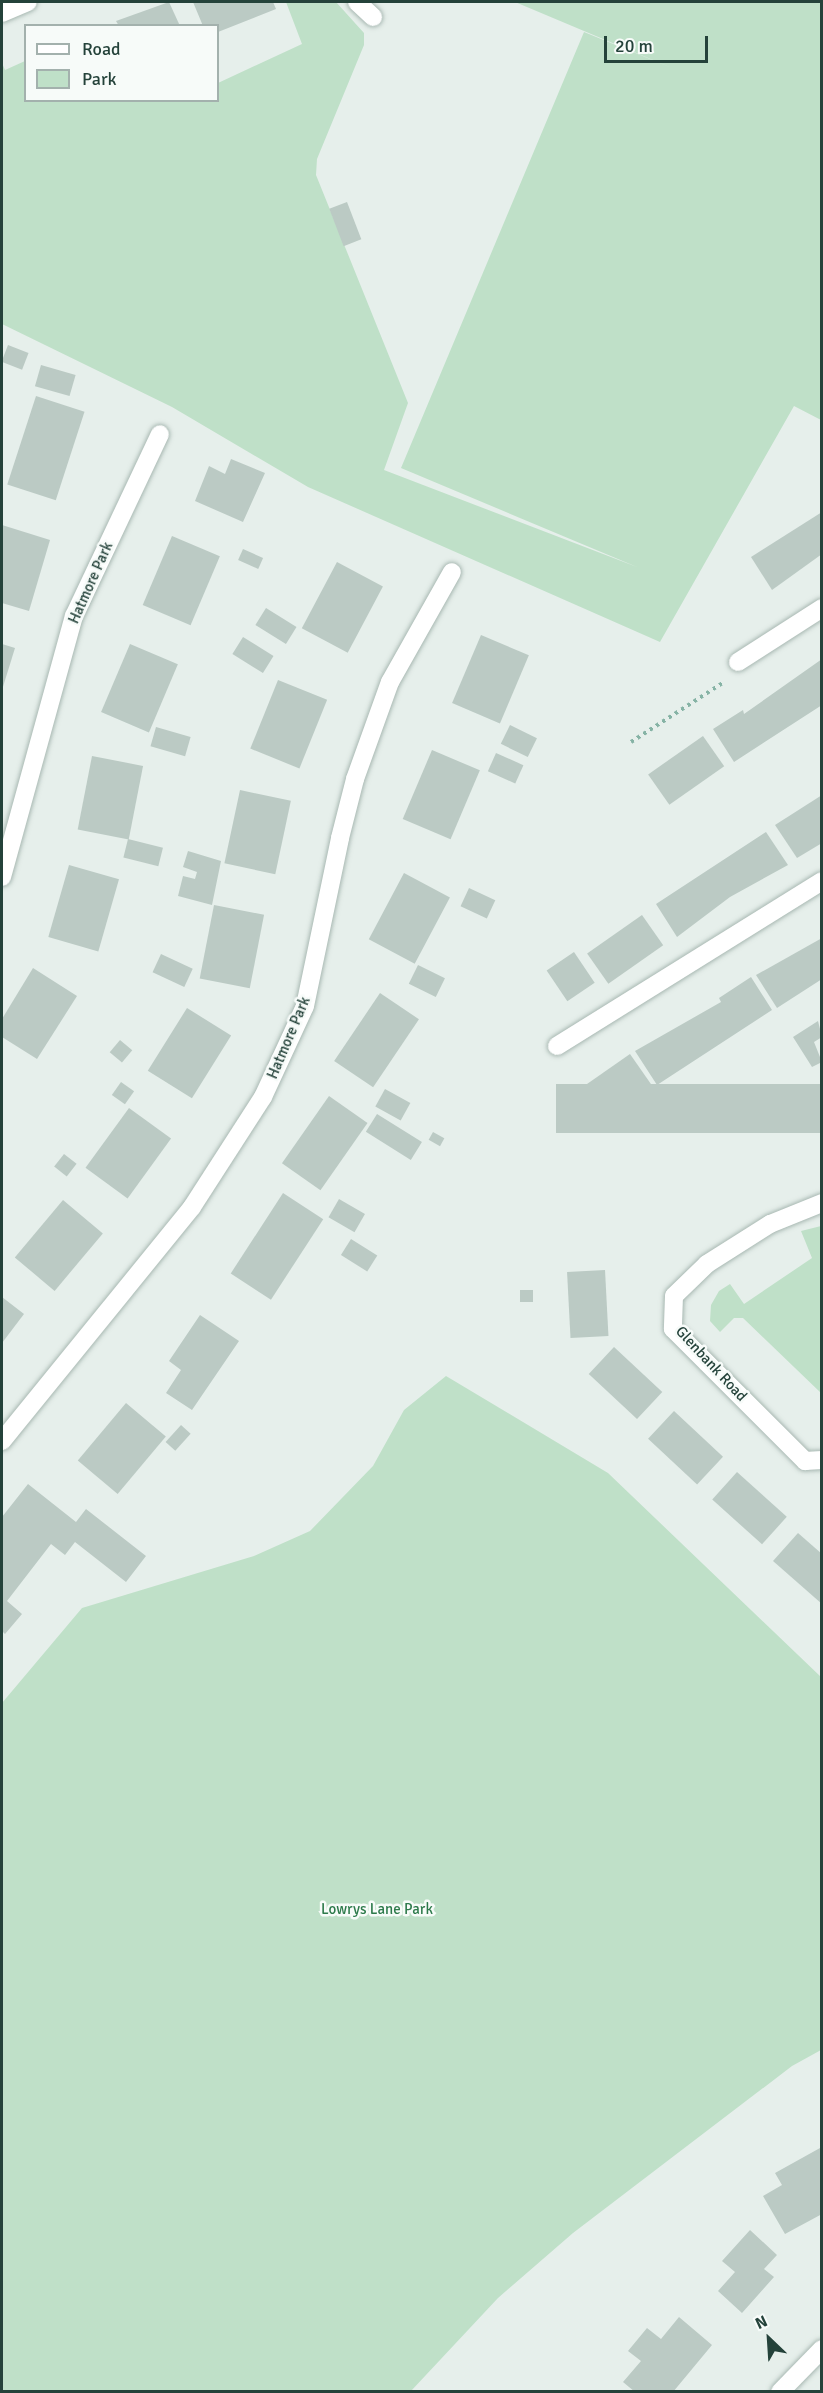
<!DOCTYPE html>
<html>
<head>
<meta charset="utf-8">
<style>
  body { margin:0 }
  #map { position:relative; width:823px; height:2393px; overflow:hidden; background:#e6efeb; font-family:Signika,sans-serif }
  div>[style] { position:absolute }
  .green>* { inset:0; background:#bfe0c8 }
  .building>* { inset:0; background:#bbcac4; transform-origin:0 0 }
  .path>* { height:4px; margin-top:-2px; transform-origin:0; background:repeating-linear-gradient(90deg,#86b3a5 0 3px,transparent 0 7.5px) }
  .roads { filter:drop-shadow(0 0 2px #a8b8b2) drop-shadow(0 0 2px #a8b8b2) }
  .minor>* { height:18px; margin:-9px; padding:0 9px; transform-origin:9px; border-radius:9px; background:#fff }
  span { translate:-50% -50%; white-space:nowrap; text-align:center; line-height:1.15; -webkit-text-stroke:5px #f7fbf9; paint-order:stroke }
  .street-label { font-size:15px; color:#24423a }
  .park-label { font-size:15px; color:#2d7a4b }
  .frame { position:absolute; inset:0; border:3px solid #24423a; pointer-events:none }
  .legend { position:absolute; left:24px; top:24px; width:195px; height:78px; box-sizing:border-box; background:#f7fbf9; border:2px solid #a3b1ad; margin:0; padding:8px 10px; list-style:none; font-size:18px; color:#24423a }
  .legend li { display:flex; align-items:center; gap:12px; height:30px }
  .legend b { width:30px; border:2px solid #a3b1ad }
  .north { position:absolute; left:739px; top:2309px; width:60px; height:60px; -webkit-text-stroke:4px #f7fbf9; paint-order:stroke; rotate:335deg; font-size:16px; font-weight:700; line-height:24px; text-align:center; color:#24423a }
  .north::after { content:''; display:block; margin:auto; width:21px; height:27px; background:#24423a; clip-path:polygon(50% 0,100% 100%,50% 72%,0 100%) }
  .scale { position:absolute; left:604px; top:36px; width:104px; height:27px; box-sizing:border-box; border:3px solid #24423a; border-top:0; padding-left:8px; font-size:18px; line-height:21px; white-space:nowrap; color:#24423a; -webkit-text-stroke:4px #f7fbf9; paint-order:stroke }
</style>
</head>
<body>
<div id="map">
  <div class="green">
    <i style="clip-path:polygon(286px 2px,336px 2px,364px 33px,364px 45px,317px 159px,316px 175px,408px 403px,384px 470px,637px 567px,401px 468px,584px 32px,672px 68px,515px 2px,821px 2px,821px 420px,794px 406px,660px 642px,308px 487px,172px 407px,2px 324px,2px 63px,5px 70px,25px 61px,26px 100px,218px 100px,218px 83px,302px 44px)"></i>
    <i style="clip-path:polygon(821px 1226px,822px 1226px,821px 1393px,743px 1318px,734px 1318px,720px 1332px,710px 1321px,711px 1305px,719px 1291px,730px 1284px,744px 1304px,812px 1258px,801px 1231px)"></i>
    <i style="clip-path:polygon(446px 1376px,608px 1473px,821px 1677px,821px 2050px,792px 2066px,573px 2233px,498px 2298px,411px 2391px,2px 2391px,2px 1703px,82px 1608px,254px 1556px,310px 1531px,373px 1466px,404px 1410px)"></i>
  </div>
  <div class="building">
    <i style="clip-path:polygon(169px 2px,180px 26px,119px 26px,116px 21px)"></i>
    <i style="clip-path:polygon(193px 2px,273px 2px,276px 9px,218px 32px,218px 26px,203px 26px)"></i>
    <i style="left:347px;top:202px;width:40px;height:19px;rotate:69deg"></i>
    <i style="left:8px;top:345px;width:22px;height:18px;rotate:21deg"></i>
    <i style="left:41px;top:365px;width:36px;height:22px;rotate:16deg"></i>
    <i style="left:36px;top:396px;width:51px;height:93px;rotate:18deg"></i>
    <i style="clip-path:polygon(231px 459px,265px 473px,243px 522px,195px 501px,209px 466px,225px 474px)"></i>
    <i style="clip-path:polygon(822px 512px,822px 554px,772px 590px,751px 557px)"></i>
    <i style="clip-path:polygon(2px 525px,50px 540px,29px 611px,2px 603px)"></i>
    <i style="left:172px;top:536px;width:52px;height:75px;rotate:23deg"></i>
    <i style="left:243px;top:549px;width:22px;height:12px;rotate:24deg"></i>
    <i style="left:337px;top:562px;width:52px;height:75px;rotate:28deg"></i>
    <i style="left:266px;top:608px;width:36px;height:20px;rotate:32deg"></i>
    <i style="left:481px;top:635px;width:52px;height:74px;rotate:23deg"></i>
    <i style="left:243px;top:637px;width:36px;height:20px;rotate:32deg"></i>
    <i style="clip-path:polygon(2px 644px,15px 648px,2px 690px)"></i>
    <i style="left:130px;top:644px;width:52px;height:74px;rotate:23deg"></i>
    <i style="clip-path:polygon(822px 659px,822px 705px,734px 762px,713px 729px,743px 710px,744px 714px)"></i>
    <i style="left:278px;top:680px;width:53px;height:74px;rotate:22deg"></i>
    <i style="left:510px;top:725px;width:30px;height:21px;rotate:26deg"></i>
    <i style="left:156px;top:727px;width:36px;height:20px;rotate:16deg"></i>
    <i style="left:703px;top:736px;width:37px;height:67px;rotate:55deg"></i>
    <i style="left:432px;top:750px;width:52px;height:75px;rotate:23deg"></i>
    <i style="left:496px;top:753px;width:30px;height:20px;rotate:24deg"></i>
    <i style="left:92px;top:756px;width:52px;height:75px;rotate:11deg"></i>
    <i style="left:240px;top:790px;width:52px;height:75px;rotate:12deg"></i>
    <i style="clip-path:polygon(822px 795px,822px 843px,797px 858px,775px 825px)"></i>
    <i style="clip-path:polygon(766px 832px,788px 865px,730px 897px,677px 937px,656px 904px)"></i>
    <i style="left:128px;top:839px;width:36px;height:19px;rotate:14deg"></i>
    <i style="clip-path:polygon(188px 851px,221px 861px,212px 905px,178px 896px,183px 876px,195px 879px,197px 872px,183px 867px)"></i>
    <i style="left:69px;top:865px;width:52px;height:75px;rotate:16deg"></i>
    <i style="left:404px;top:873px;width:52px;height:75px;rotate:28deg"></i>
    <i style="left:469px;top:888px;width:29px;height:20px;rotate:25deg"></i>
    <i style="left:214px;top:905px;width:51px;height:75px;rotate:11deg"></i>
    <i style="left:642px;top:915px;width:37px;height:67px;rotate:55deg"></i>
    <i style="clip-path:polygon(822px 938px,822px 979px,777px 1008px,756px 975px)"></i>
    <i style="left:574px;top:952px;width:37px;height:33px;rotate:56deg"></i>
    <i style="left:161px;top:954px;width:35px;height:20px;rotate:25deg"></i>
    <i style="left:418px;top:965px;width:30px;height:21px;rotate:26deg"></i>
    <i style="clip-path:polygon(33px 968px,77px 996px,37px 1059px,2px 1037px,2px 1019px)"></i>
    <i style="clip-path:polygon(751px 977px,772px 1010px,657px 1085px,635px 1051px,721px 1002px,719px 998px)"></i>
    <i style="left:380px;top:993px;width:47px;height:82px;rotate:34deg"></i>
    <i style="left:187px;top:1008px;width:52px;height:74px;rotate:32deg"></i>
    <i style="clip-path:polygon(818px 1021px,822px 1037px,814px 1042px,822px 1062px,812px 1067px,793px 1037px)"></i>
    <i style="left:120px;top:1040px;width:16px;height:16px;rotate:40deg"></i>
    <i style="left:630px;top:1054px;width:38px;height:66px;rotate:55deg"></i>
    <i style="left:121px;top:1082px;width:16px;height:16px;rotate:35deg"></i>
    <i style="left:822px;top:1084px;width:49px;height:266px;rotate:90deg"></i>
    <i style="left:385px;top:1089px;width:29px;height:20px;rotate:29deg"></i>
    <i style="left:329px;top:1096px;width:47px;height:82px;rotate:35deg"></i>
    <i style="left:129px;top:1108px;width:52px;height:74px;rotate:36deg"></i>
    <i style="left:377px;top:1114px;width:53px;height:21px;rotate:32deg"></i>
    <i style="left:433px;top:1132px;width:13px;height:9px;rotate:29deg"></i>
    <i style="left:64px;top:1154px;width:16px;height:16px;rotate:38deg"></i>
    <i style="left:283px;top:1193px;width:48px;height:96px;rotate:33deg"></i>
    <i style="left:339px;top:1199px;width:30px;height:21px;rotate:30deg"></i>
    <i style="left:63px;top:1200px;width:52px;height:75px;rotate:40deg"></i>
    <i style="left:351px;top:1239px;width:31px;height:19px;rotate:32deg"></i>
    <i style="left:605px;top:1270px;width:66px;height:38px;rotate:87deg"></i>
    <i style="left:520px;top:1290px;width:13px;height:12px"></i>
    <i style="clip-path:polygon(2px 1297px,24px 1314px,2px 1343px)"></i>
    <i style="clip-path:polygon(200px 1315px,239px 1341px,192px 1410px,166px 1393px,181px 1370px,169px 1361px)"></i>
    <i style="left:614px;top:1347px;width:66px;height:37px;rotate:43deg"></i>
    <i style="left:126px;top:1403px;width:52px;height:75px;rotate:40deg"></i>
    <i style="left:674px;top:1411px;width:67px;height:38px;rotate:43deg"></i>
    <i style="left:181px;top:1425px;width:13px;height:23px;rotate:42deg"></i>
    <i style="left:737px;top:1472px;width:67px;height:37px;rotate:42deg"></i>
    <i style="clip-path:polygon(28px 1484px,76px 1522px,86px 1509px,146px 1556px,126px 1582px,75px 1542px,65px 1555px,51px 1544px,7px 1601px,22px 1614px,5px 1634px,2px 1631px,2px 1517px)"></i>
    <i style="clip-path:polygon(798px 1533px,822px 1554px,822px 1604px,773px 1561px)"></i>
    <i style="clip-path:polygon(820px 2148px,822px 2214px,785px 2234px,763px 2196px,782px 2185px,775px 2173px)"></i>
    <i style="clip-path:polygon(750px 2230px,777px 2255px,764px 2269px,774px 2277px,742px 2313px,718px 2291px,735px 2272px,722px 2261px)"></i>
    <i style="clip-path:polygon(679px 2317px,712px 2345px,673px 2392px,635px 2392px,623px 2382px,641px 2361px,628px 2351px,647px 2328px,661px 2339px)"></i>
  </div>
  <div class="path">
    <i style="left:631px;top:742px;width:111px;rotate:-32.8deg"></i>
  </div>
  <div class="roads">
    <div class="minor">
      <i style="left:357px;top:2px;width:22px;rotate:43deg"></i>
      <i style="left:2px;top:13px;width:28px;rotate:-23deg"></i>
      <i style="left:738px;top:662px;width:100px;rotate:-32.7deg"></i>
      <i style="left:2px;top:877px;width:271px;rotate:-74.6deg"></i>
      <i style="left:74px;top:616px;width:201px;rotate:-64.7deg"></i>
      <i style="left:557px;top:1046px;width:312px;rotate:-31.9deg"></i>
      <i style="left:822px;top:1203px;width:56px;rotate:158deg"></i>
      <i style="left:770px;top:1224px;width:75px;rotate:147.6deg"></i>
      <i style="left:707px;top:1264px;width:46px;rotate:135.9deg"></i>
      <i style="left:674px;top:1296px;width:33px;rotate:92deg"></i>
      <i style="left:673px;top:1329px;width:187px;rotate:45deg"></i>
      <i style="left:805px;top:1461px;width:17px;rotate:-3deg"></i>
      <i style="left:2px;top:1441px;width:301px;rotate:-50.9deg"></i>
      <i style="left:192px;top:1207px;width:131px;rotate:-57.2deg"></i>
      <i style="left:263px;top:1097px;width:100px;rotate:-65.2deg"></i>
      <i style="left:305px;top:1006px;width:172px;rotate:-78.2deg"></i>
      <i style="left:340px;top:838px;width:61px;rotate:-75.7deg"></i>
      <i style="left:355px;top:779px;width:103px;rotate:-70.2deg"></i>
      <i style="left:390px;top:682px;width:126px;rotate:-60.6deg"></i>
      <i style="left:780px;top:2392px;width:60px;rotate:-45.7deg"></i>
    </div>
  </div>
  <div class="street-label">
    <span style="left:91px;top:583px;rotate:-66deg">Hatmore Park</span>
    <span style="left:289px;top:1038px;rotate:-67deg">Hatmore Park</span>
    <span style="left:711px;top:1364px;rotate:47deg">Glenbank Road</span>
  </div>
  <div class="park-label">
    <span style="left:377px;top:1910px">Lowrys Lane Park</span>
  </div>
  <div class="frame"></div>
  <ul class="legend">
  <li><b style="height:8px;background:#fff"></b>Road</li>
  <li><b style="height:16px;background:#bfe0c8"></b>Park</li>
  </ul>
  <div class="north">N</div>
  <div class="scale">20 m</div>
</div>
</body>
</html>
